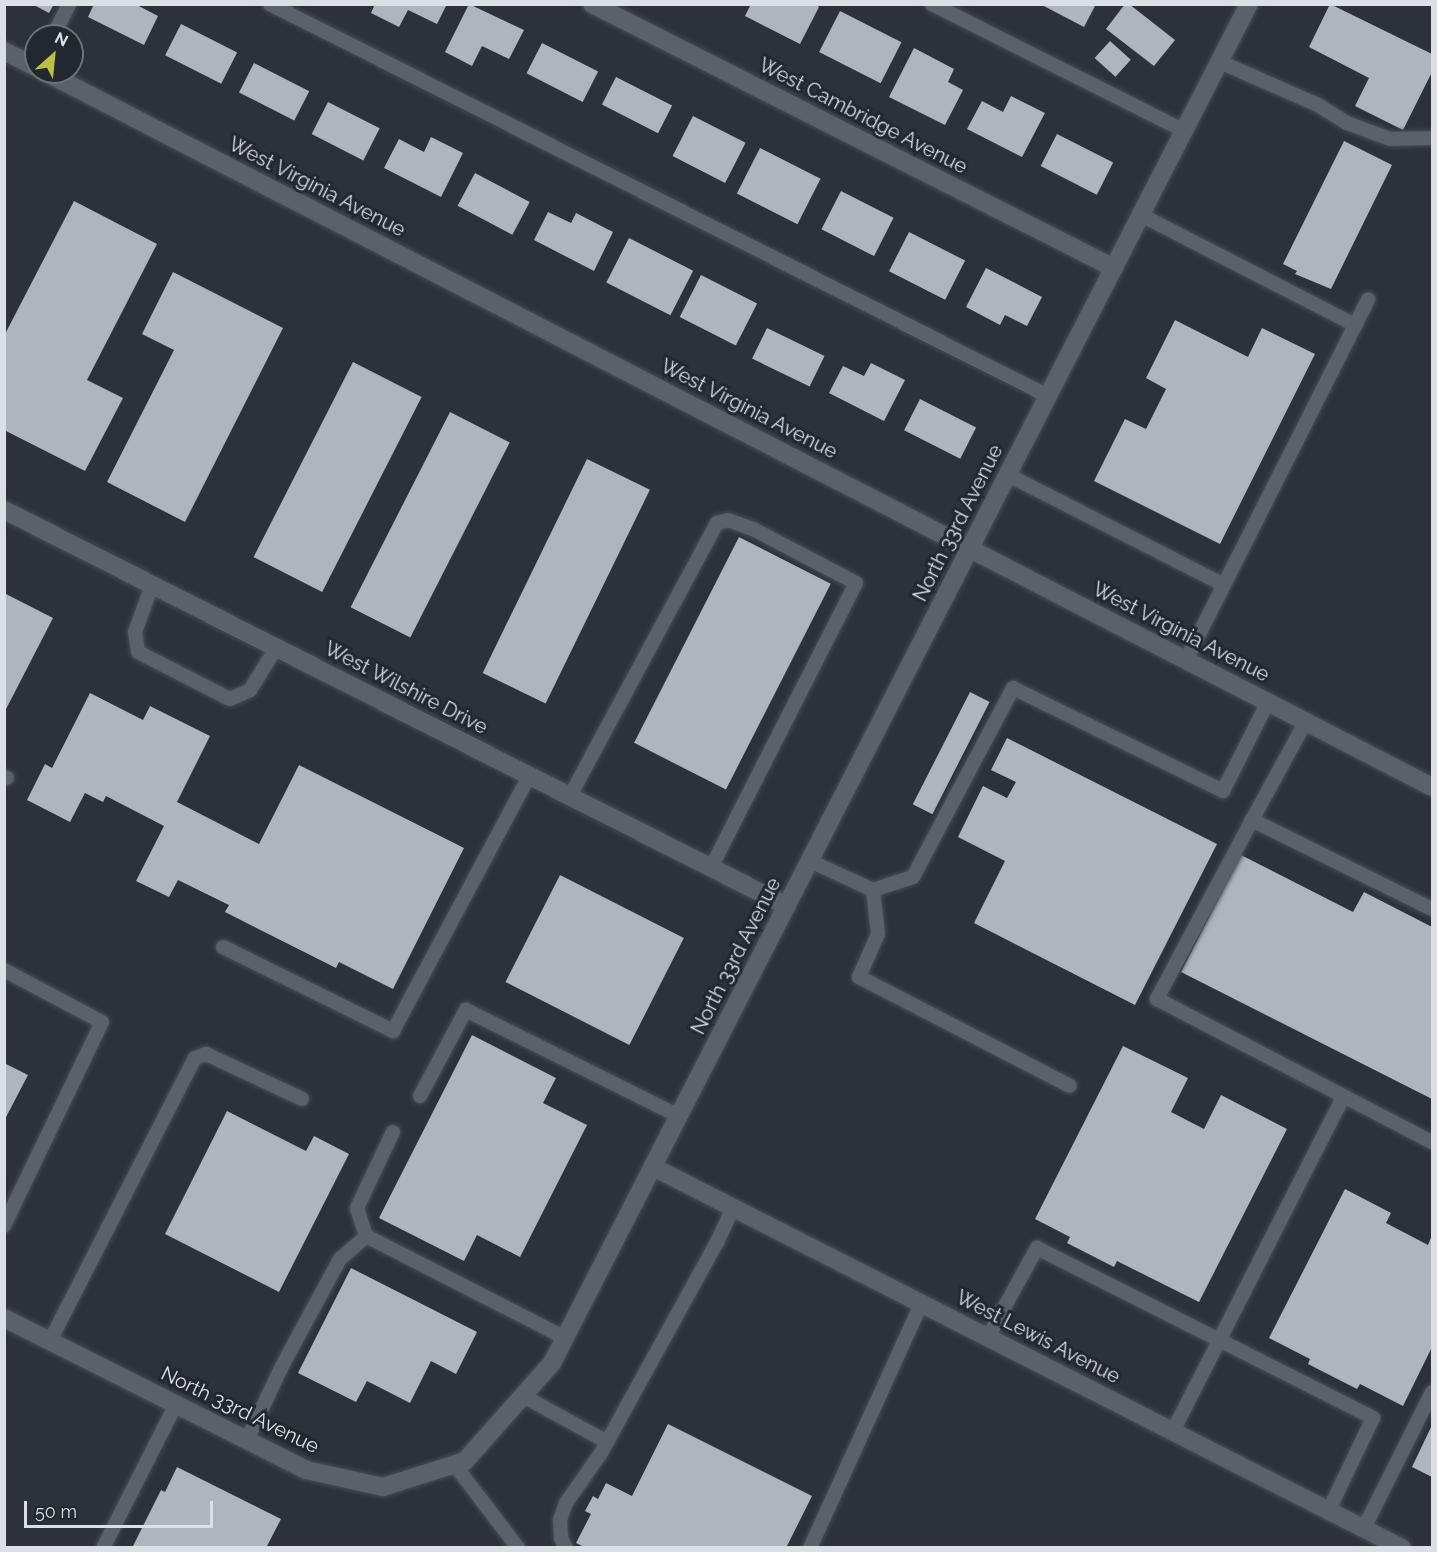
<!DOCTYPE html>
<html>
<head>
<meta charset="utf-8">
<style>
  body { margin:0 }
  #map { position:relative; width:1437px; height:1552px; overflow:hidden; background:#2d323a; font-family:Raleway,sans-serif }
  div>[style] { position:absolute }
  .building>* { inset:0; background:#aeb5bf; transform-origin:0 0 }
  .roads { filter:drop-shadow(0 0 2px #494d54) drop-shadow(0 0 2px #494d54) }
  .lane>* { height:14px; margin:-7px; padding:0 7px; transform-origin:7px; border-radius:7px; background:#5b616a }
  .street>* { height:18px; margin:-9px; padding:0 9px; transform-origin:9px; border-radius:9px; background:#5b616a }
  .secondary>* { height:18px; margin:-9px; padding:0 9px; transform-origin:9px; border-radius:9px; background:#5b616a }
  span { translate:-50% -50%; white-space:nowrap; text-align:center; line-height:1.15; -webkit-text-stroke:6px #232830; paint-order:stroke }
  .street-label { font-size:20px; color:#dcdfe5 }
  .frame { position:absolute; inset:0; border:6px solid #dcdfe5; pointer-events:none }
  .north { position:absolute; left:24px; top:24px; width:60px; height:60px; box-sizing:border-box; background:#232830; border:2px solid #6d7178; border-radius:50%; rotate:27deg; font-size:16px; font-weight:700; line-height:24px; text-align:center; color:#dcdfe5 }
  .north::after { content:''; display:block; margin:auto; width:21px; height:27px; background:#bcbf44; clip-path:polygon(50% 0,100% 100%,50% 72%,0 100%) }
  .scale { position:absolute; left:24px; top:1501px; width:189px; height:27px; box-sizing:border-box; border:3px solid #dcdfe5; border-top:0; padding-left:8px; font-size:18px; line-height:21px; white-space:nowrap; color:#dcdfe5; -webkit-text-stroke:4px #232830; paint-order:stroke }
</style>
</head>
<body>
<div id="map">
  <div class="building">
    <i style="clip-path:polygon(32px 4px,54px 4px,49px 13px)"></i>
    <i style="clip-path:polygon(94px 4px,135px 4px,158px 16px,144px 45px,88px 17px)"></i>
    <i style="clip-path:polygon(375px 4px,447px 4px,437px 24px,408px 10px,399px 27px,371px 13px)"></i>
    <i style="clip-path:polygon(469px 4px,524px 30px,509px 59px,482px 46px,472px 66px,445px 52px)"></i>
    <i style="clip-path:polygon(751px 4px,815px 4px,819px 7px,800px 44px,745px 16px)"></i>
    <i style="clip-path:polygon(1040px 4px,1096px 4px,1084px 27px)"></i>
    <i style="clip-path:polygon(1125px 4px,1129px 4px,1175px 40px,1154px 66px,1106px 29px)"></i>
    <i style="clip-path:polygon(1330px 4px,1432px 54px,1432px 72px,1403px 130px,1355px 106px,1369px 78px,1309px 47px)"></i>
    <i style="left:840px;top:11px;width:69px;height:46px;rotate:27deg"></i>
    <i style="left:181px;top:24px;width:63px;height:35px;rotate:27deg"></i>
    <i style="left:1110px;top:41px;width:28px;height:23px;rotate:42deg"></i>
    <i style="left:542px;top:43px;width:63px;height:34px;rotate:27deg"></i>
    <i style="clip-path:polygon(914px 48px,954px 69px,948px 82px,963px 90px,945px 125px,889px 97px)"></i>
    <i style="left:254px;top:63px;width:62px;height:33px;rotate:27deg"></i>
    <i style="left:616px;top:77px;width:63px;height:31px;rotate:27deg"></i>
    <i style="clip-path:polygon(1011px 96px,1045px 113px,1022px 157px,967px 129px,982px 101px,1003px 112px)"></i>
    <i style="left:328px;top:102px;width:58px;height:36px;rotate:27deg"></i>
    <i style="left:693px;top:116px;width:59px;height:45px;rotate:27deg"></i>
    <i style="left:1057px;top:134px;width:63px;height:36px;rotate:27deg"></i>
    <i style="clip-path:polygon(431px 137px,463px 153px,441px 197px,384px 168px,399px 139px,424px 152px)"></i>
    <i style="clip-path:polygon(1344px 141px,1392px 165px,1331px 289px,1295px 274px,1297px 271px,1283px 264px)"></i>
    <i style="left:760px;top:148px;width:68px;height:51px;rotate:27deg"></i>
    <i style="left:475px;top:173px;width:62px;height:37px;rotate:28deg"></i>
    <i style="left:841px;top:191px;width:59px;height:43px;rotate:27deg"></i>
    <i style="clip-path:polygon(74px 201px,157px 244px,87px 380px,123px 398px,85px 471px,4px 430px,4px 336px)"></i>
    <i style="clip-path:polygon(548px 212px,571px 223px,576px 213px,613px 232px,594px 271px,534px 240px)"></i>
    <i style="left:909px;top:232px;width:63px;height:44px;rotate:27deg"></i>
    <i style="left:629px;top:238px;width:72px;height:50px;rotate:27deg"></i>
    <i style="clip-path:polygon(986px 268px,1042px 297px,1027px 326px,1005px 315px,1000px 325px,966px 307px)"></i>
    <i style="clip-path:polygon(173px 272px,283px 328px,185px 522px,107px 482px,174px 350px,142px 334px)"></i>
    <i style="left:701px;top:275px;width:63px;height:47px;rotate:27deg"></i>
    <i style="clip-path:polygon(1175px 320px,1248px 357px,1262px 328px,1315px 354px,1220px 544px,1094px 481px,1125px 419px,1146px 429px,1166px 389px,1146px 378px)"></i>
    <i style="left:767px;top:328px;width:64px;height:34px;rotate:26deg"></i>
    <i style="left:353px;top:362px;width:77px;height:219px;rotate:27deg"></i>
    <i style="clip-path:polygon(871px 363px,905px 380px,884px 421px,829px 393px,843px 366px,864px 376px)"></i>
    <i style="left:920px;top:399px;width:63px;height:35px;rotate:27deg"></i>
    <i style="left:450px;top:412px;width:67px;height:219px;rotate:27deg"></i>
    <i style="left:587px;top:459px;width:70px;height:238px;rotate:26deg"></i>
    <i style="left:739px;top:537px;width:103px;height:231px;rotate:27deg"></i>
    <i style="clip-path:polygon(4px 593px,53px 618px,4px 713px)"></i>
    <i style="left:970px;top:692px;width:22px;height:126px;rotate:27deg"></i>
    <i style="clip-path:polygon(90px 693px,143px 720px,150px 706px,210px 736px,177px 802px,259px 844px,299px 765px,464px 848px,393px 989px,339px 962px,336px 968px,225px 912px,229px 905px,178px 880px,169px 897px,136px 881px,164px 826px,106px 796px,103px 802px,85px 793px,70px 822px,27px 800px,45px 764px,52px 768px)"></i>
    <i style="clip-path:polygon(1007px 738px,1217px 844px,1135px 1005px,974px 923px,1005px 861px,958px 837px,983px 786px,1007px 798px,1016px 782px,991px 770px)"></i>
    <i style="clip-path:polygon(1241px 855px,1353px 912px,1364px 892px,1432px 927px,1432px 1099px,1181px 972px)"></i>
    <i style="left:560px;top:875px;width:139px;height:120px;rotate:27deg"></i>
    <i style="clip-path:polygon(472px 1035px,556px 1078px,543px 1103px,587px 1125px,520px 1257px,477px 1235px,464px 1261px,379px 1218px)"></i>
    <i style="clip-path:polygon(1123px 1046px,1188px 1078px,1171px 1112px,1204px 1129px,1221px 1095px,1287px 1129px,1199px 1302px,1117px 1261px,1114px 1267px,1067px 1243px,1070px 1237px,1035px 1219px)"></i>
    <i style="clip-path:polygon(4px 1063px,28px 1075px,4px 1121px)"></i>
    <i style="clip-path:polygon(227px 1111px,306px 1151px,314px 1136px,349px 1154px,279px 1292px,165px 1234px)"></i>
    <i style="clip-path:polygon(1345px 1189px,1391px 1213px,1386px 1223px,1428px 1245px,1432px 1235px,1432px 1347px,1403px 1406px,1360px 1384px,1357px 1389px,1308px 1364px,1310px 1359px,1269px 1338px)"></i>
    <i style="clip-path:polygon(351px 1268px,477px 1332px,456px 1374px,431px 1361px,410px 1403px,367px 1381px,356px 1402px,298px 1373px)"></i>
    <i style="clip-path:polygon(668px 1424px,812px 1496px,786px 1548px,586px 1548px,576px 1543px,591px 1514px,585px 1511px,593px 1496px,598px 1499px,606px 1483px,632px 1496px)"></i>
    <i style="clip-path:polygon(1432px 1425px,1432px 1477px,1412px 1467px)"></i>
    <i style="clip-path:polygon(177px 1467px,281px 1519px,266px 1548px,132px 1548px,161px 1490px,165px 1492px)"></i>
  </div>
  <div class="roads">
    <div class="lane">
      <i style="left:270px;top:4px;width:871px;rotate:26.74deg"></i>
      <i style="left:932px;top:4px;width:282px;rotate:26.7deg"></i>
      <i style="left:53px;top:36px;width:36px;rotate:-63deg"></i>
      <i style="left:1220px;top:62px;width:107px;rotate:23.7deg"></i>
      <i style="left:1318px;top:105px;width:34px;rotate:32deg"></i>
      <i style="left:1347px;top:123px;width:46px;rotate:20.4deg"></i>
      <i style="left:1390px;top:139px;width:42px;rotate:-1.4deg"></i>
      <i style="left:1141px;top:215px;width:241px;rotate:27.2deg"></i>
      <i style="left:1008px;top:475px;width:242px;rotate:27deg"></i>
      <i style="left:152px;top:585px;width:50px;rotate:109.9deg"></i>
      <i style="left:135px;top:632px;width:20px;rotate:81deg"></i>
      <i style="left:138px;top:652px;width:103px;rotate:27.1deg"></i>
      <i style="left:230px;top:699px;width:22px;rotate:-24deg"></i>
      <i style="left:250px;top:690px;width:49px;rotate:-58.2deg"></i>
      <i style="left:1186px;top:660px;width:404px;rotate:-63.2deg"></i>
      <i style="left:1306px;top:721px;width:113px;rotate:118.6deg"></i>
      <i style="left:1252px;top:820px;width:201px;rotate:26.3deg"></i>
      <i style="left:4px;top:777px;width:3px;rotate:18deg"></i>
      <i style="left:570px;top:796px;width:310px;rotate:-61.7deg"></i>
      <i style="left:717px;top:523px;width:11px;rotate:-15deg"></i>
      <i style="left:728px;top:520px;width:29px;rotate:20deg"></i>
      <i style="left:755px;top:530px;width:114px;rotate:27.7deg"></i>
      <i style="left:856px;top:583px;width:320px;rotate:117deg"></i>
      <i style="left:1252px;top:820px;width:203px;rotate:118deg"></i>
      <i style="left:1157px;top:999px;width:310px;rotate:27.5deg"></i>
      <i style="left:810px;top:861px;width:69px;rotate:24.7deg"></i>
      <i style="left:873px;top:890px;width:42px;rotate:-18deg"></i>
      <i style="left:913px;top:877px;width:214px;rotate:-62.1deg"></i>
      <i style="left:1013px;top:688px;width:234px;rotate:26.1deg"></i>
      <i style="left:1223px;top:791px;width:100px;rotate:-63.2deg"></i>
      <i style="left:873px;top:890px;width:44px;rotate:83.5deg"></i>
      <i style="left:878px;top:934px;width:47px;rotate:113.8deg"></i>
      <i style="left:859px;top:977px;width:237px;rotate:27.3deg"></i>
      <i style="left:223px;top:947px;width:190px;rotate:26.3deg"></i>
      <i style="left:393px;top:1031px;width:289px;rotate:-61.9deg"></i>
      <i style="left:4px;top:970px;width:111px;rotate:28deg"></i>
      <i style="left:102px;top:1022px;width:226px;rotate:115.7deg"></i>
      <i style="left:420px;top:1096px;width:98px;rotate:-61.9deg"></i>
      <i style="left:466px;top:1010px;width:238px;rotate:26.5deg"></i>
      <i style="left:366px;top:1236px;width:224px;rotate:27.1deg"></i>
      <i style="left:988px;top:1337px;width:102px;rotate:-61.2deg"></i>
      <i style="left:1037px;top:1248px;width:377px;rotate:26.8deg"></i>
      <i style="left:1373px;top:1418px;width:102px;rotate:115.6deg"></i>
      <i style="left:50px;top:1341px;width:318px;rotate:-62.9deg"></i>
      <i style="left:195px;top:1058px;width:12px;rotate:-20deg"></i>
      <i style="left:206px;top:1054px;width:106px;rotate:25.1deg"></i>
      <i style="left:523px;top:1396px;width:96px;rotate:28.7deg"></i>
      <i style="left:1173px;top:1431px;width:375px;rotate:-63deg"></i>
      <i style="left:247px;top:1440px;width:80px;rotate:-64.7deg"></i>
      <i style="left:281px;top:1368px;width:124px;rotate:-61.6deg"></i>
      <i style="left:340px;top:1259px;width:35px;rotate:-41deg"></i>
      <i style="left:366px;top:1236px;width:29px;rotate:-108deg"></i>
      <i style="left:357px;top:1208px;width:84px;rotate:-64.7deg"></i>
      <i style="left:454px;top:1464px;width:106px;rotate:52.7deg"></i>
      <i style="left:1364px;top:1528px;width:152px;rotate:-63.4deg"></i>
      <i style="left:103px;top:1548px;width:161px;rotate:-63.1deg"></i>
      <i style="left:566px;top:1548px;width:11px;rotate:-117deg"></i>
      <i style="left:561px;top:1538px;width:18px;rotate:-93deg"></i>
      <i style="left:560px;top:1520px;width:18px;rotate:-71deg"></i>
      <i style="left:566px;top:1503px;width:61px;rotate:-55deg"></i>
      <i style="left:601px;top:1453px;width:243px;rotate:-61.2deg"></i>
      <i style="left:718px;top:1240px;width:35px;rotate:-65deg"></i>
      <i style="left:810px;top:1548px;width:268px;rotate:-65.5deg"></i>
    </div>
    <div class="street">
      <i style="left:592px;top:4px;width:585px;rotate:26.83deg"></i>
      <i style="left:4px;top:510px;width:877px;rotate:26.83deg"></i>
      <i style="left:653px;top:1167px;width:840px;rotate:26.96deg"></i>
      <i style="left:4px;top:1318px;width:338px;rotate:26.7deg"></i>
      <i style="left:306px;top:1470px;width:79px;rotate:12.4deg"></i>
      <i style="left:383px;top:1487px;width:86px;rotate:-17.6deg"></i>
      <i style="left:465px;top:1461px;width:131px;rotate:-48.4deg"></i>
      <i style="left:552px;top:1363px;width:1527px;rotate:-62.85deg"></i>
    </div>
    <div class="secondary">
      <i style="left:4px;top:51px;width:36px;rotate:27deg"></i>
      <i style="left:45px;top:72px;width:1560px;rotate:27.27deg"></i>
    </div>
  </div>
  <div class="street-label">
    <span style="left:863px;top:116px;rotate:27deg">West Cambridge Avenue</span>
    <span style="left:317px;top:187px;rotate:27deg">West Virginia Avenue</span>
    <span style="left:749px;top:409px;rotate:27deg">West Virginia Avenue</span>
    <span style="left:958px;top:523px;rotate:-63deg">North 33rd Avenue</span>
    <span style="left:1181px;top:632px;rotate:27deg">West Virginia Avenue</span>
    <span style="left:406px;top:688px;rotate:27deg">West Wilshire Drive</span>
    <span style="left:736px;top:956px;rotate:-63deg">North 33rd Avenue</span>
    <span style="left:1038px;top:1337px;rotate:27deg">West Lewis Avenue</span>
    <span style="left:240px;top:1410px;rotate:26deg">North 33rd Avenue</span>
  </div>
  <div class="frame"></div>
  <div class="north">N</div>
  <div class="scale">50 m</div>
</div>
</body>
</html>
